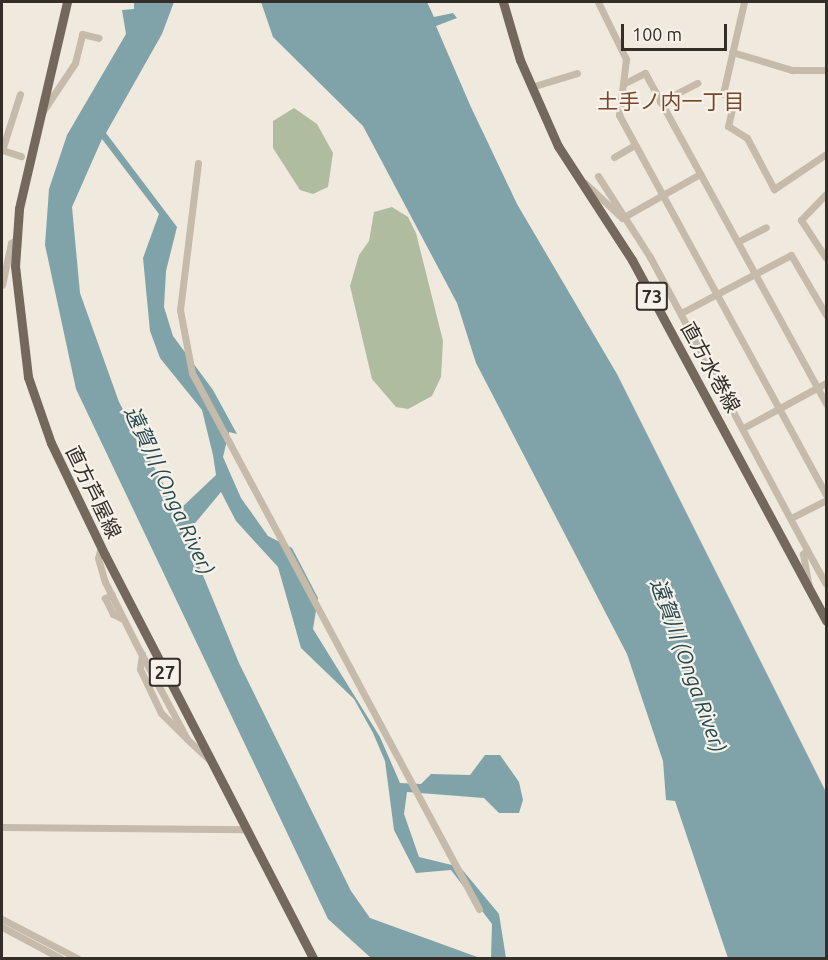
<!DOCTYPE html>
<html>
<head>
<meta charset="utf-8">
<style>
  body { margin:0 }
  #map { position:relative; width:828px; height:960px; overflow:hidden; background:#efe9de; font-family:Ubuntu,"Noto Sans JP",sans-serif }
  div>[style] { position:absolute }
  .green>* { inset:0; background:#b0bc9f }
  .water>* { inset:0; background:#80a3a9 }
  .minor>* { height:7px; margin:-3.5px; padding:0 3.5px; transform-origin:3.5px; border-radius:3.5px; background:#c6baab }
  .major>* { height:9px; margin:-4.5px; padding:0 4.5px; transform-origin:4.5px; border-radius:4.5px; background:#74675c }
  span { translate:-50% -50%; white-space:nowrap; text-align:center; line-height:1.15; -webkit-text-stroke:4.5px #f7f2e9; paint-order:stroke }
  .shield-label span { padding:2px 4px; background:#f7f2e9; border:2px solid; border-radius:4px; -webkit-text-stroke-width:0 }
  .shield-label { font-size:18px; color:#342e29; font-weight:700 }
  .street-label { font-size:20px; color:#342e29 }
  .neighbourhood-label { font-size:21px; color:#79462c }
  .water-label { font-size:21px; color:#244951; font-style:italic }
  .frame { position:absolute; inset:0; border:3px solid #342e29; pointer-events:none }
  .scale { position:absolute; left:621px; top:24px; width:106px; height:27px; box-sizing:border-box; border:3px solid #342e29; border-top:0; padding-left:8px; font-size:18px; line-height:21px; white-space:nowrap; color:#342e29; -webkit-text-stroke:4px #f7f2e9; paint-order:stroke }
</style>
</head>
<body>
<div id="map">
  <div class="green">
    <i style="clip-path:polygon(294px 108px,317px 124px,333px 153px,328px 187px,313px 194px,300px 190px,273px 148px,273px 121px)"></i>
    <i style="clip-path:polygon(392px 207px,408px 217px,416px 233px,443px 341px,441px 377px,432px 396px,408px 409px,396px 407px,372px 379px,350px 286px,359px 255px,369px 241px,374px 212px)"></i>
  </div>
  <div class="water">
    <i style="clip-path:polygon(evenodd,134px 2px,174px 2px,162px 34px,106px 133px,177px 227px,166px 271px,164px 307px,173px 336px,213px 390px,237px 434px,229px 432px,223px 457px,241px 498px,268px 536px,292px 548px,318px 598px,313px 629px,380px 737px,400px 783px,421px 784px,431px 774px,470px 775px,485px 755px,500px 755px,519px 782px,523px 800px,519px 813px,499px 813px,484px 798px,407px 792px,404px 814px,419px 857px,460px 867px,499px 914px,506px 958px,491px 958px,492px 924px,451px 870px,416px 873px,394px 830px,385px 761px,373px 733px,354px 699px,301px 648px,278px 567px,236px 521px,221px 492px,186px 534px,239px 663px,351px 891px,370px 918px,480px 958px,371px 958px,328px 919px,76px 389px,45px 245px,49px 189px,67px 135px,126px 34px,122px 10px,134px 9px,134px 2px,102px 139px,159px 214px,143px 258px,150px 331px,160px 358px,202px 410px,213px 455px,216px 475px,178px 511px,119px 402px,80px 293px,72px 207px,102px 139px)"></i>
    <i style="clip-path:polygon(261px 2px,427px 2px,434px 17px,453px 13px,457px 18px,436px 26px,470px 105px,517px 204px,617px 374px,826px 792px,826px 958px,728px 958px,675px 801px,666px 800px,663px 761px,627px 654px,476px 363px,457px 303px,363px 126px,273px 37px)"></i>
  </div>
  <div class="minor">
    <i style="left:598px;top:2px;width:64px;rotate:63.8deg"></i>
    <i style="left:626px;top:59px;width:56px;rotate:97.1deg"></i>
    <i style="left:619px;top:115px;width:432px;rotate:61.4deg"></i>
    <i style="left:744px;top:2px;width:94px;rotate:102.9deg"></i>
    <i style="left:723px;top:94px;width:12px;rotate:9deg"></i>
    <i style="left:735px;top:96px;width:31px;rotate:103deg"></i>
    <i style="left:728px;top:126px;width:22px;rotate:32deg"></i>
    <i style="left:747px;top:138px;width:58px;rotate:62.1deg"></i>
    <i style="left:774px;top:189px;width:63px;rotate:-33.9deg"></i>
    <i style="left:732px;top:52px;width:63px;rotate:16.7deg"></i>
    <i style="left:792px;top:70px;width:34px"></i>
    <i style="left:625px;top:83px;width:22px;rotate:-27deg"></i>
    <i style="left:645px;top:73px;width:377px;rotate:61.3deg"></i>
    <i style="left:531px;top:87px;width:48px;rotate:-16.9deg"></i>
    <i style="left:20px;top:94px;width:59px;rotate:107.8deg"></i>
    <i style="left:2px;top:150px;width:20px;rotate:18deg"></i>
    <i style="left:660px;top:102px;width:42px;rotate:-27.2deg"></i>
    <i style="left:41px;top:114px;width:61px;rotate:-56.3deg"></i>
    <i style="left:75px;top:63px;width:30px;rotate:-76deg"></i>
    <i style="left:82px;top:34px;width:17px;rotate:13deg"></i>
    <i style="left:614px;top:157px;width:24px;rotate:-30deg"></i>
    <i style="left:198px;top:163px;width:148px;rotate:97deg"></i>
    <i style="left:180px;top:310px;width:64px;rotate:79.2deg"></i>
    <i style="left:192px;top:373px;width:608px;rotate:61.83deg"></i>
    <i style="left:598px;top:176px;width:96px;rotate:57.3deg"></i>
    <i style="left:650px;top:257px;width:332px;rotate:61.8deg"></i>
    <i style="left:807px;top:550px;width:6px;rotate:135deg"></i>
    <i style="left:803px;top:554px;width:36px;rotate:80deg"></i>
    <i style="left:585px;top:183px;width:51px;rotate:43.4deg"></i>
    <i style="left:622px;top:218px;width:90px;rotate:-29.4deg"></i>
    <i style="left:826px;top:194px;width:36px;rotate:134deg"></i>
    <i style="left:801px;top:220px;width:45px;rotate:56.7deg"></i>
    <i style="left:739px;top:241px;width:30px;rotate:-27deg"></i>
    <i style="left:2px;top:285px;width:43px;rotate:-77.9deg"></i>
    <i style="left:11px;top:243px;width:7px;rotate:-34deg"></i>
    <i style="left:681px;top:313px;width:124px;rotate:-27.8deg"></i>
    <i style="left:791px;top:255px;width:69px;rotate:59.7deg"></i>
    <i style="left:743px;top:428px;width:94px;rotate:-28.5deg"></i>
    <i style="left:791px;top:518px;width:39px;rotate:-27deg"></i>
    <i style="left:101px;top:547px;width:11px;rotate:105deg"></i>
    <i style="left:98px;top:558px;width:25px;rotate:74deg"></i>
    <i style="left:105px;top:582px;width:67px;rotate:63.4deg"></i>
    <i style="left:135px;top:642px;width:110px;rotate:61.8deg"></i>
    <i style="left:187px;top:739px;width:34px;rotate:43deg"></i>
    <i style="left:807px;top:550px;width:38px;rotate:61deg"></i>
    <i style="left:112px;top:595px;width:8px;rotate:157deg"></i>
    <i style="left:105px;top:598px;width:18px;rotate:63deg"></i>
    <i style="left:113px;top:614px;width:11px;rotate:27deg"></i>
    <i style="left:142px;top:654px;width:15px;rotate:98deg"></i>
    <i style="left:140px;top:669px;width:49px;rotate:64.5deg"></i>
    <i style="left:161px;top:713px;width:33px;rotate:45deg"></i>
    <i style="left:2px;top:827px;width:245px;rotate:0.5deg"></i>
    <i style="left:2px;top:919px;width:85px;rotate:27.5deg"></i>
    <i style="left:2px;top:927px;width:66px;rotate:28.1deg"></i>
  </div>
  <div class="major">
    <i style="left:67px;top:2px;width:212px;rotate:103.1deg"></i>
    <i style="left:19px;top:209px;width:57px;rotate:94deg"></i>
    <i style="left:15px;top:266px;width:112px;rotate:83.3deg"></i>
    <i style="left:28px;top:377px;width:70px;rotate:70.8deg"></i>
    <i style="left:51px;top:443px;width:124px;rotate:64.3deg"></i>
    <i style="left:105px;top:555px;width:454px;rotate:62.7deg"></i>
    <i style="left:503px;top:2px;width:60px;rotate:73.7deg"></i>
    <i style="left:520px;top:60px;width:94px;rotate:66.2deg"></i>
    <i style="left:558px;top:146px;width:136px;rotate:57deg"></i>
    <i style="left:632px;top:260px;width:410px;rotate:61.7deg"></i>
  </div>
  <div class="shield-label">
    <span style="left:652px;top:296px">73</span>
    <span style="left:165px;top:672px">27</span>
  </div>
  <div class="street-label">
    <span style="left:711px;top:367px;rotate:61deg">直方水巻線</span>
    <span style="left:94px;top:492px;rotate:64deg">直方芦屋線</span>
  </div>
  <div class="neighbourhood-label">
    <span style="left:671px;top:101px">土手ノ内一丁目</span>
  </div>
  <div class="water-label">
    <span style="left:170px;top:490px;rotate:65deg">遠賀川 (Onga River)</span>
    <span style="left:689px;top:665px;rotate:70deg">遠賀川 (Onga River)</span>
  </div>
  <div class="frame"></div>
  <div class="scale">100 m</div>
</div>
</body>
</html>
